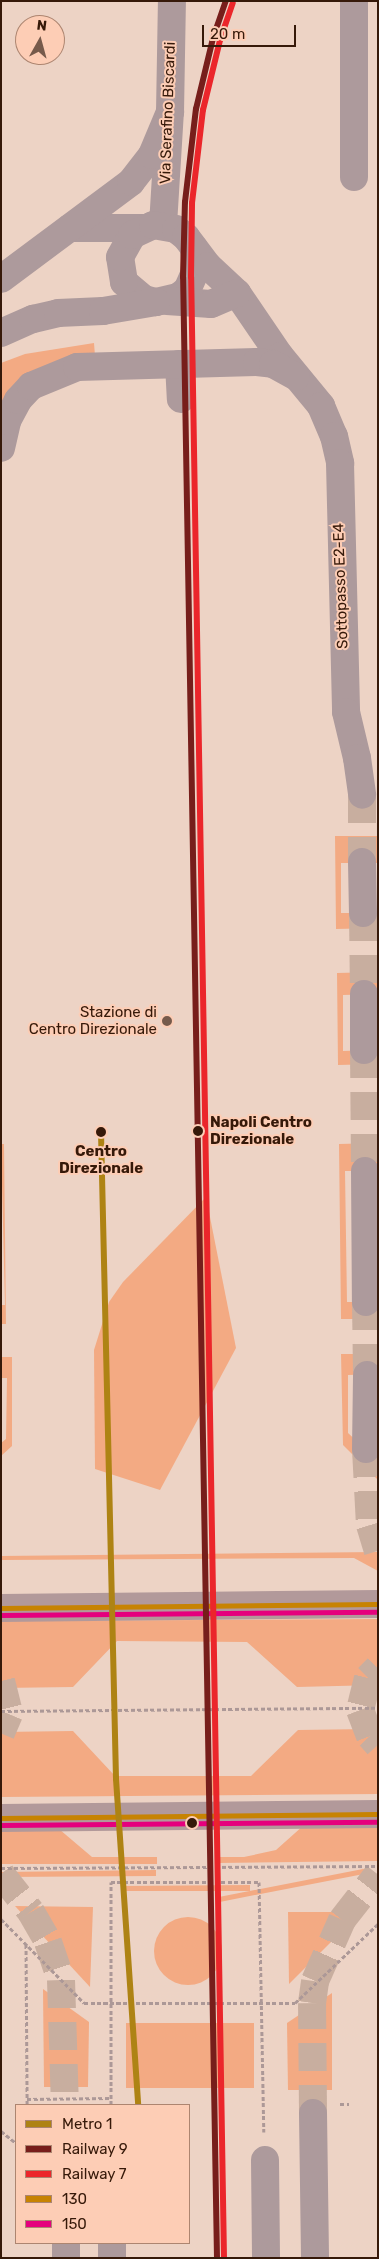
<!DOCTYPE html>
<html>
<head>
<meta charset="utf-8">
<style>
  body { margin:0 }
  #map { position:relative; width:379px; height:2259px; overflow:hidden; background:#edd3c5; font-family:Rubik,sans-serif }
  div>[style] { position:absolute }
  .green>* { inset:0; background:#f3aa83; transform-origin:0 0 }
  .round { border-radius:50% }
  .minor-tunnel>* { height:28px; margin-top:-14px; transform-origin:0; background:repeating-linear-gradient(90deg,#c8ae9f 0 28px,transparent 0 42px) }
  .path>* { height:3px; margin-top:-1.5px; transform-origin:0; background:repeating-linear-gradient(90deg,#ac9897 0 4px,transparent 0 6.5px) }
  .minor>* { height:28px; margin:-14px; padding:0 14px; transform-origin:14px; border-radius:14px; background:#ad9a9c }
  .major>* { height:28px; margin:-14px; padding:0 14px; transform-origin:14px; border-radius:14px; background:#b2999a }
  .bus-1>* { height:5px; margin:-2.5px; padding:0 2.5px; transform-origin:2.5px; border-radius:2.5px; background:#c78302 }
  .bus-2>* { height:5px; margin:-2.5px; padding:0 2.5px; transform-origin:2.5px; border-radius:2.5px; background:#e5007d }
  .rail-1>* { height:6px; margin:-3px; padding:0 3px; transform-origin:3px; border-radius:3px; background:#771e1b }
  .rail-2>* { height:6px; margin:-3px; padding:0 3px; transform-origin:3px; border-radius:3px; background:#eb262b }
  .metro-1>* { height:6px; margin:-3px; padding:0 3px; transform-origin:3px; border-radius:3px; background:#ae8314 }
  .dots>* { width:14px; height:14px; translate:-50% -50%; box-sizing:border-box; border:2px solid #fdcdb5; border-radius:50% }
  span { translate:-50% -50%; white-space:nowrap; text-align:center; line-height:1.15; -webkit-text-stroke:4px #fdcdb5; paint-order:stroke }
  .street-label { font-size:15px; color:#361909 }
  .poi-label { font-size:15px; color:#361909 }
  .right { translate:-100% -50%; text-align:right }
  .stop-label { font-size:15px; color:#361909; font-weight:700 }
  .left { translate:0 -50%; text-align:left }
  .frame { position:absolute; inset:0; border:2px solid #361909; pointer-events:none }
  .legend { position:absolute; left:15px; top:2104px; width:175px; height:140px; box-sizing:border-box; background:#fdcdb5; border:1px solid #ad8570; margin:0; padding:6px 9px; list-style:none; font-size:15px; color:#361909 }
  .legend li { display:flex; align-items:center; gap:10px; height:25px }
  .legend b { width:25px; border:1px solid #ad8570 }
  .north { position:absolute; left:15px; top:15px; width:50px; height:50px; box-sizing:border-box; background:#fdcdb5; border:1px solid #ad8570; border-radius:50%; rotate:7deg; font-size:14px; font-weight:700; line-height:20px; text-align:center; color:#361909 }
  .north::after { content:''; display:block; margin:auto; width:18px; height:22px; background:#765a4b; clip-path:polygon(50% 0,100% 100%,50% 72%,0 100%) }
  .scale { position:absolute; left:202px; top:25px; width:94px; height:22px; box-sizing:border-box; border:2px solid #361909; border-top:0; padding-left:6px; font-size:15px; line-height:18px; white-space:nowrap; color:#361909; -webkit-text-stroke:4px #fdcdb5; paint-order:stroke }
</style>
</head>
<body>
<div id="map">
  <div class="green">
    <i style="clip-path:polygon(94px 343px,95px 356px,1px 415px,1px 363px,25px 354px)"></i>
    <i style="clip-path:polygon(335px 836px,378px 836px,378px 863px,341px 863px,341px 913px,378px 913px,378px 928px,336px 929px)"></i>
    <i style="clip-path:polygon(378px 972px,378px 994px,343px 995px,343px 1051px,378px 1050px,378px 1064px,338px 1065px,337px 973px)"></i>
    <i style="clip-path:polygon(378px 1143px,378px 1171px,345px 1171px,347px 1302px,378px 1302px,378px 1319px,341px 1319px,339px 1144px)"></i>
    <i style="clip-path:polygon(1px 1144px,4px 1144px,6px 1324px,1px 1324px,1px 1305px,5px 1305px)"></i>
    <i style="clip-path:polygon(206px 1197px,236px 1348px,160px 1490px,95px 1469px,94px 1350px,109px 1302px,123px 1282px)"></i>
    <i style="clip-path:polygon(341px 1354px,378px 1354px,378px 1374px,348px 1375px,348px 1433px,378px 1461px,378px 1480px,343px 1445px)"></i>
    <i style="clip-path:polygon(1px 1357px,12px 1357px,12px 1446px,1px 1456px,1px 1443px,6px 1439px,7px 1378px,1px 1378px)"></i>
    <i style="clip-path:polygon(378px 1552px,378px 1571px,354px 1558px,1px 1560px,1px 1556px)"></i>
    <i style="clip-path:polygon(378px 1619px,378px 1685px,297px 1687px,247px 1642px,117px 1641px,73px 1687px,1px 1688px,1px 1621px)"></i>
    <i style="clip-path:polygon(369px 1729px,378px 1737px,378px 1794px,1px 1797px,1px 1732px,73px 1731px,115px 1776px,251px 1776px,298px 1730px)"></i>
    <i style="clip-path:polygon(304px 1825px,378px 1826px,378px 1861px,217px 1863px,217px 1857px,244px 1857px,276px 1850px)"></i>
    <i style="clip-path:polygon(1px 1829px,59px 1829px,92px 1857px,157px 1857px,157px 1864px,1px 1864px)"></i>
    <i style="left:368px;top:1868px;width:5px;height:152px;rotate:79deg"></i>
    <i style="clip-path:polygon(156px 1870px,156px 1876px,2px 1877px,2px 1872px)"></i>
    <i style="clip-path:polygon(250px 1885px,250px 1891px,123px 1891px,123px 1886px)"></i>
    <i style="clip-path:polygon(15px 1906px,93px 1907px,90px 1987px)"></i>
    <i style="clip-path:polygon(288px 1912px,361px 1912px,289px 1984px)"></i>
    <i class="round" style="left:154px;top:1917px;width:68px;height:68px"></i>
    <i style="clip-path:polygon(43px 1989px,89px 2022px,88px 2087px,44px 2087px)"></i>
    <i style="clip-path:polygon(332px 1993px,332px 2090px,288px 2090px,287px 2023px)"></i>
    <i style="left:126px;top:2023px;width:128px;height:65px"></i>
  </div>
  <div class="minor-tunnel">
    <i style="left:362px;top:795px;width:67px;rotate:90deg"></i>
    <i style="left:363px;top:913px;width:81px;rotate:89.3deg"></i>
    <i style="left:364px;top:1050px;width:121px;rotate:89.5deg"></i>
    <i style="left:366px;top:1302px;width:73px;rotate:89.2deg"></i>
    <i style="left:366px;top:1449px;width:76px;rotate:87deg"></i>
    <i style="left:370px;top:1525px;width:27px;rotate:73deg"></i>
    <i style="left:378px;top:1668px;width:14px;rotate:135deg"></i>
    <i style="left:368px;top:1678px;width:33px;rotate:104deg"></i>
    <i style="left:360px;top:1710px;width:28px;rotate:69deg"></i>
    <i style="left:370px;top:1736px;width:12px;rotate:48deg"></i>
    <i style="left:1px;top:1681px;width:34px;rotate:76deg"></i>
    <i style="left:9px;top:1714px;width:21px;rotate:113deg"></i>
    <i style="left:1px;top:1874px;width:48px;rotate:51.7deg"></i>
    <i style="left:31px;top:1912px;width:34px;rotate:60deg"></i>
    <i style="left:48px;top:1942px;width:40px;rotate:71.1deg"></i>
    <i style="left:61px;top:1980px;width:125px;rotate:88.2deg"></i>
    <i style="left:313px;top:2113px;width:110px;rotate:-90.5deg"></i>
    <i style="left:312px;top:2003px;width:22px;rotate:-82deg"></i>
    <i style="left:315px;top:1981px;width:67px;rotate:-66.1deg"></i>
    <i style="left:342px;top:1920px;width:58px;rotate:-52deg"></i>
  </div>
  <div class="path">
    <i style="left:1px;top:1711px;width:377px;rotate:-0.5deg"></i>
    <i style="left:1px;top:1868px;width:377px;rotate:-0.3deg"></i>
    <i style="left:1px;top:1919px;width:118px;rotate:45.3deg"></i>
    <i style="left:84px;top:2003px;width:211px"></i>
    <i style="left:295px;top:2003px;width:115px;rotate:-43.6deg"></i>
    <i style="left:26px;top:1944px;width:161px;rotate:89.6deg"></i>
    <i style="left:27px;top:2099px;width:84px;rotate:-0.7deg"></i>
    <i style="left:340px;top:2104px;width:9px"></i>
    <i style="left:111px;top:2105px;width:223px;rotate:-90deg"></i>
    <i style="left:111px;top:1882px;width:148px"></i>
    <i style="left:259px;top:1882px;width:250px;rotate:88.9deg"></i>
    <i style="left:1px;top:2131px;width:19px;rotate:39deg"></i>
  </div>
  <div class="minor">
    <i style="left:354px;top:1px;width:176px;rotate:90deg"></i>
    <i style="left:163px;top:225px;width:113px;rotate:-86.5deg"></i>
    <i style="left:170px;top:112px;width:111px;rotate:-89deg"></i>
    <i style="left:70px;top:228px;width:73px"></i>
    <i style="left:194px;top:248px;width:22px;rotate:85deg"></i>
    <i style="left:196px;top:270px;width:22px;rotate:114deg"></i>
    <i style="left:187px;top:290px;width:11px;rotate:142deg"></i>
    <i style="left:178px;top:297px;width:23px;rotate:167deg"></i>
    <i style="left:156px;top:302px;width:12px;rotate:-166deg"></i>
    <i style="left:144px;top:299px;width:26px;rotate:-140deg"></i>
    <i style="left:124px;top:282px;width:25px;rotate:-99deg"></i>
    <i style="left:120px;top:257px;width:25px;rotate:-61deg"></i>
    <i style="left:132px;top:235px;width:23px;rotate:-25deg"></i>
    <i style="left:153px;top:225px;width:23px;rotate:10deg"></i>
    <i style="left:176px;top:229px;width:13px;rotate:39deg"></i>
    <i style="left:186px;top:237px;width:36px;rotate:53deg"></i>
    <i style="left:208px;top:266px;width:40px;rotate:43deg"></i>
    <i style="left:237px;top:293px;width:76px;rotate:55.7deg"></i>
    <i style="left:280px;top:356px;width:65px;rotate:50.6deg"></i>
    <i style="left:321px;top:406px;width:33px;rotate:67deg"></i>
    <i style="left:334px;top:436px;width:28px;rotate:77deg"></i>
    <i style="left:340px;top:463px;width:249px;rotate:88.6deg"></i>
    <i style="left:346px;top:712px;width:47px;rotate:76.6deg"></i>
    <i style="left:357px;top:758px;width:37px;rotate:82deg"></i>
    <i style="left:1px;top:279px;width:162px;rotate:-36.7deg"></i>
    <i style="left:131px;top:182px;width:34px;rotate:-52deg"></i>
    <i style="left:152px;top:155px;width:47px;rotate:-67.3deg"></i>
    <i style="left:167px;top:301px;width:44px;rotate:3.9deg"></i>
    <i style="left:211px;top:304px;width:28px;rotate:-23deg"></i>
    <i style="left:1px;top:333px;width:35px;rotate:-24deg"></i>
    <i style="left:33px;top:319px;width:26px;rotate:-13deg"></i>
    <i style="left:58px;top:313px;width:45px;rotate:-2.5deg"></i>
    <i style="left:103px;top:311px;width:54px;rotate:-9.6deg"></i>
    <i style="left:179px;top:364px;width:35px;rotate:87deg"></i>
    <i style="left:1px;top:448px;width:28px;rotate:-77deg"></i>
    <i style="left:7px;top:421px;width:24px;rotate:-62deg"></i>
    <i style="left:18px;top:400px;width:19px;rotate:-47deg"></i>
    <i style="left:31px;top:386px;width:50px;rotate:-22.4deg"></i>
    <i style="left:77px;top:367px;width:180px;rotate:-1.6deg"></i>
    <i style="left:257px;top:362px;width:16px;rotate:7deg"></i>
    <i style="left:273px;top:364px;width:26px;rotate:29deg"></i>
    <i style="left:362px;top:862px;width:51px;rotate:88.9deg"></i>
    <i style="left:364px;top:994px;width:56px;rotate:90deg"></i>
    <i style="left:365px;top:1171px;width:131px;rotate:89.6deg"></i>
    <i style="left:366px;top:1449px;width:74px;rotate:-89.2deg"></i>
    <i style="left:313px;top:2113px;width:145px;rotate:89.2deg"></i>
    <i style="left:265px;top:2160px;width:98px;rotate:89.4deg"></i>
    <i style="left:66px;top:2243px;width:15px;rotate:90deg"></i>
    <i style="left:112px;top:2243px;width:15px;rotate:90deg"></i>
  </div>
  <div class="major">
    <i style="left:1px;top:1608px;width:377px;rotate:-0.6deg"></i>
    <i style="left:1px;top:1818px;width:377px;rotate:-0.6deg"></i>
  </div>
  <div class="bus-1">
    <i style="left:1px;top:1608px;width:377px;rotate:-0.6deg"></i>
    <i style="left:1px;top:1818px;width:377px;rotate:-0.6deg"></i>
  </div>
  <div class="bus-2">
    <i style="left:1px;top:1615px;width:377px;rotate:-0.5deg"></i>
    <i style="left:1px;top:1825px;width:377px;rotate:-0.5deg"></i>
  </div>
  <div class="rail-1">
    <i style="left:217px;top:2258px;width:1981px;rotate:-90.98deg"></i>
    <i style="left:183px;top:277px;width:75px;rotate:-88.5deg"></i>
    <i style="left:185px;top:202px;width:94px;rotate:-83.3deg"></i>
    <i style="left:196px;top:109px;width:73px;rotate:-76.5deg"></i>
    <i style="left:213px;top:38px;width:39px;rotate:-71deg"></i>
  </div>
  <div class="rail-2">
    <i style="left:224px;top:2258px;width:1981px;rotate:-90.95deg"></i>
    <i style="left:191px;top:277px;width:74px;rotate:-89.2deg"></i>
    <i style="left:192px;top:203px;width:94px;rotate:-83.3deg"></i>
    <i style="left:203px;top:110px;width:72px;rotate:-76.3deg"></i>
    <i style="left:220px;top:40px;width:39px;rotate:-71deg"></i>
  </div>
  <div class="metro-1">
    <i style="left:101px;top:1132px;width:647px;rotate:88.67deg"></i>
    <i style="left:116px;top:1779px;width:327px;rotate:86.1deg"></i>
  </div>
  <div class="dots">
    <i style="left:167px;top:1021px;background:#765a4b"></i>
    <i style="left:198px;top:1131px;background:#361909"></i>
    <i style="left:101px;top:1132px;background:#361909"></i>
    <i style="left:192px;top:1823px;background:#361909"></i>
  </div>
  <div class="street-label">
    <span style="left:168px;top:113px;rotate:-88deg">Via Serafino Biscardi</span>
    <span style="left:341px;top:586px;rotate:-92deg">Sottopasso E2-E4</span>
  </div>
  <div class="poi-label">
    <span class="right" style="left:157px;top:1021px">Stazione di<br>Centro Direzionale</span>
  </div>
  <div class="stop-label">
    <span class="left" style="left:210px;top:1131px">Napoli Centro<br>Direzionale</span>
    <span style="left:101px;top:1160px">Centro<br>Direzionale</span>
  </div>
  <div class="frame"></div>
  <ul class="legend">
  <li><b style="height:6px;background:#ae8314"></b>Metro 1</li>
  <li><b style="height:6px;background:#771e1b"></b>Railway 9</li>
  <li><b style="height:6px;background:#eb262b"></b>Railway 7</li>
  <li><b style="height:6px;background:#c78302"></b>130</li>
  <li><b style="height:6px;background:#e5007d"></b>150</li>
  </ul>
  <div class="north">N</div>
  <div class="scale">20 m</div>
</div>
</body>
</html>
